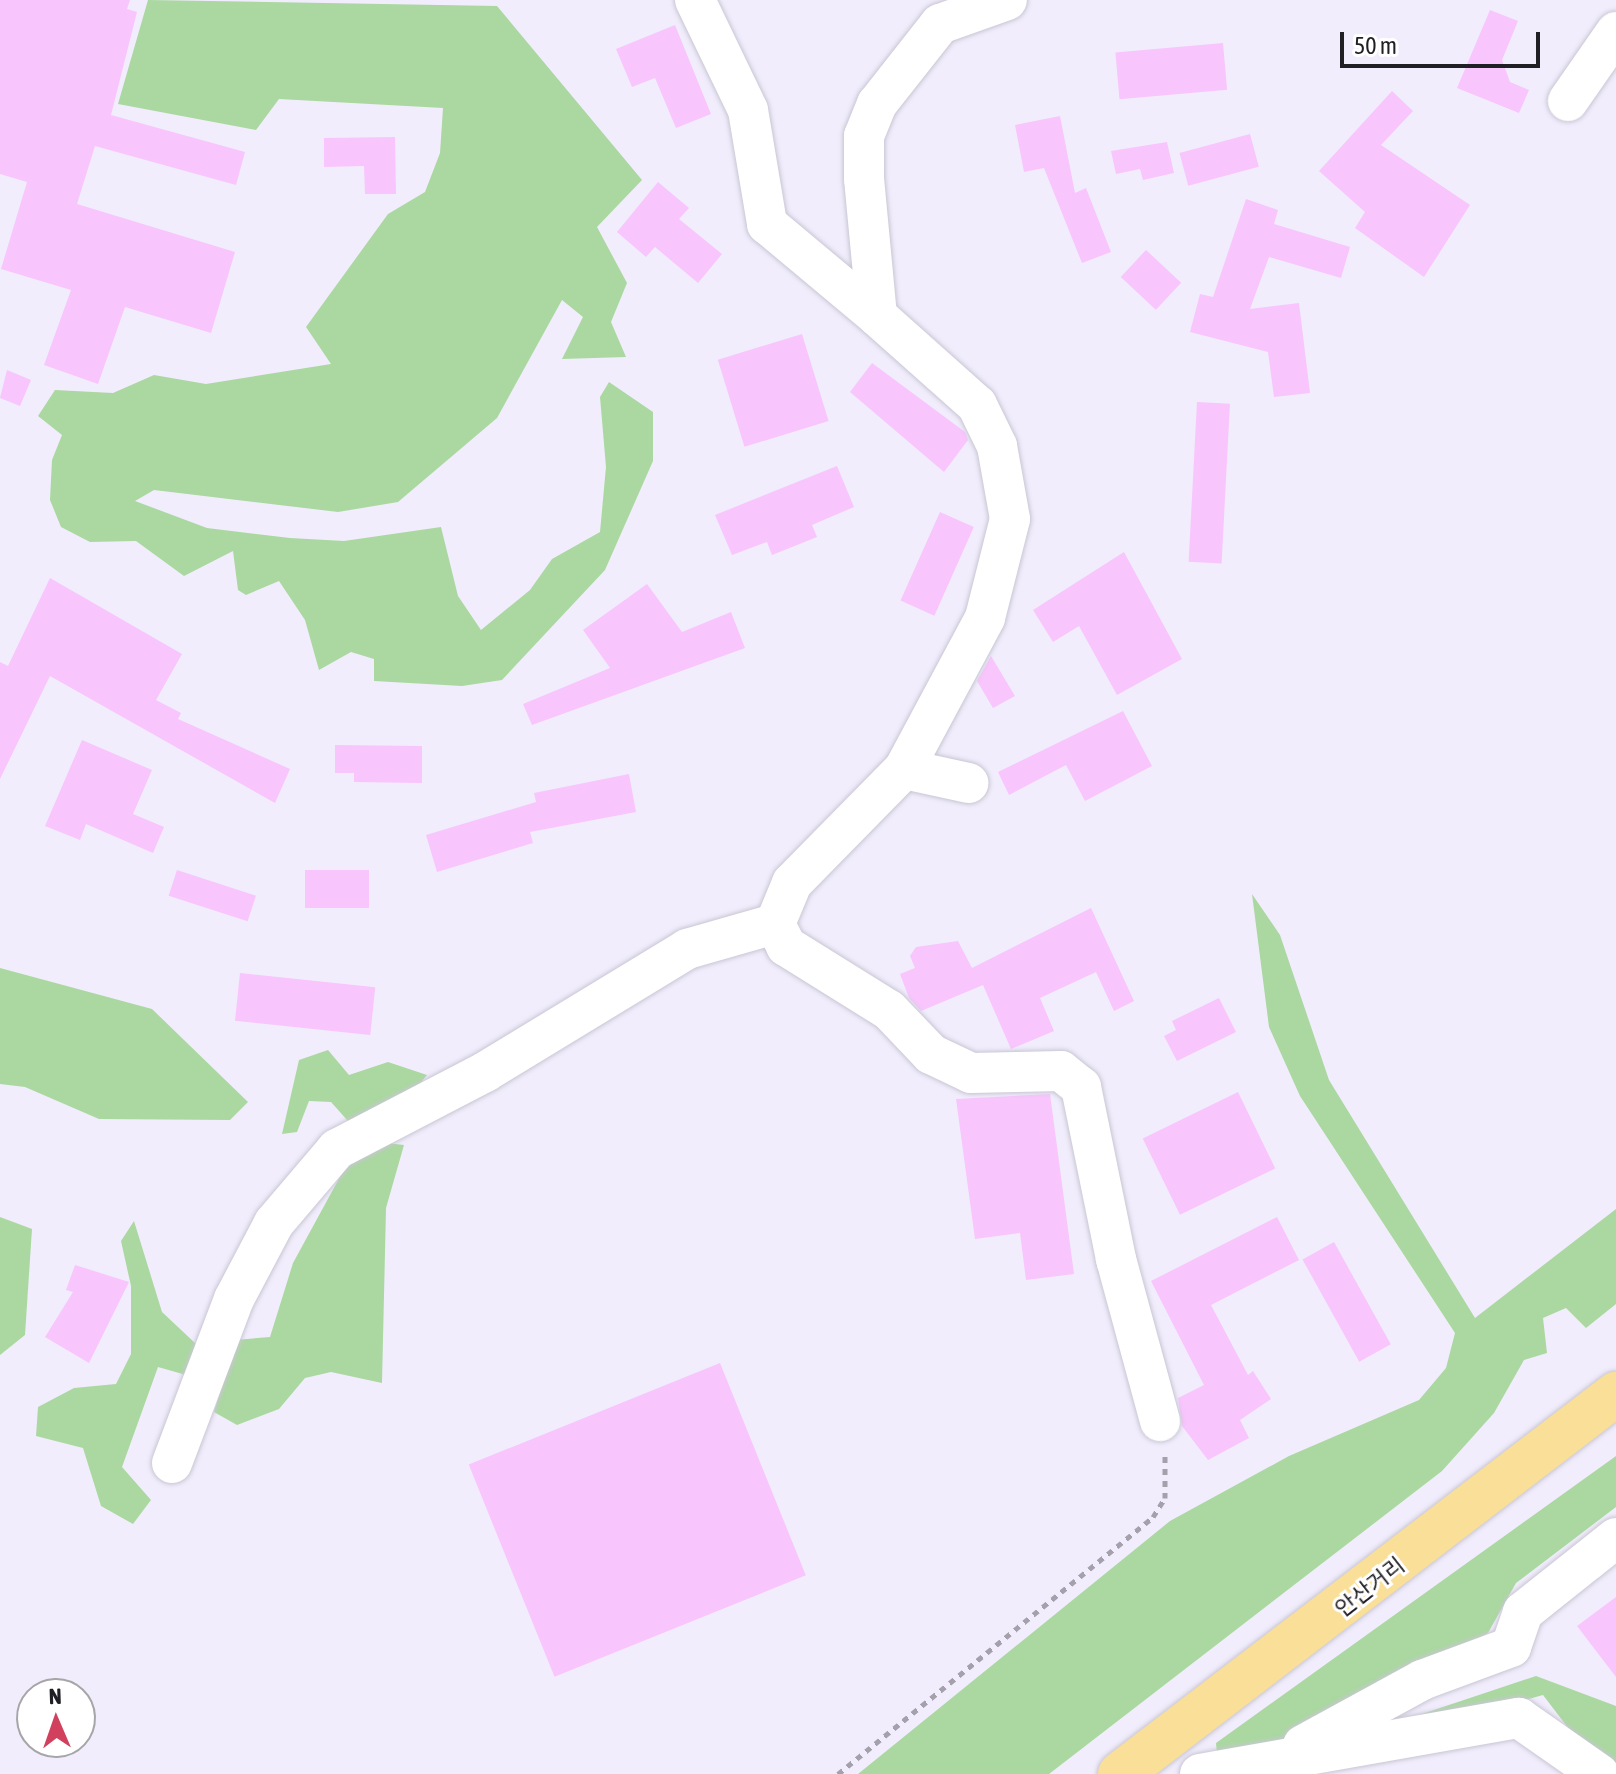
<!DOCTYPE html>
<html>
<head>
<meta charset="utf-8">
<style>
  body { margin:0 }
  #map { position:relative; width:1616px; height:1774px; overflow:hidden; background:#f1edfc; font-family:"Asap Condensed","Noto Sans KR",sans-serif }
  div>[style] { position:absolute }
  .green>* { inset:0; background:#aad8a0 }
  .building>* { inset:0; background:#f8c5fd; transform-origin:0 0 }
  .path>* { height:5px; margin-top:-2.5px; transform-origin:0; background:repeating-linear-gradient(90deg,#a4a1ac 0 6px,transparent 0 12px) }
  .roads { filter:drop-shadow(0 0 2px #c9c6d4) drop-shadow(0 0 2px #c9c6d4) }
  .minor>* { height:40px; margin:-20px; padding:0 20px; transform-origin:20px; border-radius:20px; background:#fff }
  .major>* { height:44px; margin:-22px; padding:0 22px; transform-origin:22px; border-radius:22px; background:#fadf98 }
  span { translate:-50% -50%; white-space:nowrap; text-align:center; line-height:1.15; -webkit-text-stroke:6px #fff; paint-order:stroke }
  .street-label { font-size:22px; color:#201f24 }
  .north { position:absolute; left:16px; top:1678px; width:80px; height:80px; box-sizing:border-box; background:#fff; border:2px solid #a6a5a7; border-radius:50%; rotate:358deg; font-size:22px; font-weight:700; line-height:32px; text-align:center; color:#201f24 }
  .north::after { content:''; display:block; margin:auto; width:28px; height:36px; background:#d1415e; clip-path:polygon(50% 0,100% 100%,50% 72%,0 100%) }
  .scale { position:absolute; left:1340px; top:32px; width:200px; height:36px; box-sizing:border-box; border:4px solid #201f24; border-top:0; padding-left:10px; font-size:24px; line-height:28px; white-space:nowrap; color:#201f24; -webkit-text-stroke:6px #fff; paint-order:stroke }
</style>
</head>
<body>
<div id="map">
  <div class="green">
    <i style="clip-path:polygon(148px 0,497px 6px,642px 180px,597px 227px,627px 283px,611px 322px,626px 357px,562px 359px,583px 317px,562px 300px,497px 418px,398px 502px,338px 512px,154px 490px,135px 501px,207px 528px,290px 538px,344px 541px,441px 527px,458px 596px,481px 630px,530px 590px,552px 559px,600px 532px,606px 467px,600px 397px,609px 382px,653px 412px,653px 461px,605px 570px,502px 680px,462px 686px,374px 681px,374px 659px,351px 652px,319px 670px,305px 620px,279px 581px,246px 595px,238px 590px,233px 551px,184px 576px,136px 541px,90px 542px,61px 527px,50px 500px,52px 460px,62px 435px,38px 416px,55px 390px,113px 393px,154px 375px,206px 384px,331px 364px,306px 327px,388px 214px,425px 192px,440px 153px,443px 108px,279px 99px,256px 130px,118px 104px)"></i>
    <i style="clip-path:polygon(1252px 894px,1280px 935px,1329px 1080px,1475px 1318px,1616px 1209px,1616px 1304px,1586px 1328px,1566px 1308px,1543px 1318px,1547px 1353px,1524px 1360px,1494px 1413px,1442px 1471px,1049px 1774px,858px 1774px,1170px 1521px,1289px 1456px,1419px 1400px,1446px 1368px,1455px 1333px,1300px 1096px,1269px 1027px)"></i>
    <i style="clip-path:polygon(0 968px,152px 1009px,248px 1102px,230px 1120px,99px 1119px,25px 1087px,0 1084px)"></i>
    <i style="clip-path:polygon(328px 1050px,349px 1075px,388px 1062px,427px 1075px,399px 1110px,348px 1121px,331px 1102px,309px 1101px,297px 1132px,282px 1134px,299px 1060px)"></i>
    <i style="clip-path:polygon(360px 1140px,404px 1145px,386px 1208px,382px 1383px,331px 1372px,305px 1378px,279px 1409px,237px 1425px,214px 1412px,235px 1340px,270px 1337px,293px 1263px)"></i>
    <i style="clip-path:polygon(0 1217px,32px 1229px,25px 1335px,0 1355px)"></i>
    <i style="clip-path:polygon(134px 1221px,162px 1312px,195px 1343px,202px 1371px,186px 1375px,158px 1367px,122px 1467px,151px 1500px,133px 1524px,101px 1506px,83px 1448px,36px 1436px,38px 1407px,74px 1388px,116px 1384px,131px 1354px,131px 1286px,121px 1241px)"></i>
    <i style="clip-path:polygon(1616px 1456px,1616px 1507px,1516px 1583px,1488px 1633px,1285px 1744px,1217px 1755px,1216px 1743px)"></i>
    <i style="clip-path:polygon(1536px 1676px,1616px 1706px,1616px 1766px,1572px 1733px,1543px 1695px,1408px 1732px,1404px 1720px)"></i>
  </div>
  <div class="building">
    <i style="clip-path:polygon(0 0,130px 0,127px 9px,137px 12px,111px 115px,245px 152px,236px 185px,95px 146px,77px 204px,235px 252px,211px 333px,125px 307px,98px 384px,44px 365px,71px 290px,1px 269px,27px 182px,0 174px)"></i>
    <i style="clip-path:polygon(1490px 10px,1518px 21px,1502px 60px,1510px 82px,1529px 90px,1519px 113px,1457px 88px)"></i>
    <i style="clip-path:polygon(675px 25px,711px 114px,676px 128px,655px 78px,632px 87px,616px 49px)"></i>
    <i style="left:1223px;top:43px;width:47px;height:108px;rotate:85deg"></i>
    <i style="clip-path:polygon(1392px 91px,1413px 111px,1381px 145px,1470px 205px,1424px 277px,1355px 228px,1365px 212px,1319px 171px)"></i>
    <i style="clip-path:polygon(1060px 116px,1075px 193px,1086px 188px,1111px 252px,1082px 263px,1044px 168px,1024px 172px,1015px 125px)"></i>
    <i style="left:1250px;top:134px;width:34px;height:73px;rotate:75deg"></i>
    <i style="clip-path:polygon(395px 137px,396px 194px,365px 194px,364px 166px,324px 167px,324px 138px)"></i>
    <i style="clip-path:polygon(1167px 142px,1174px 173px,1143px 180px,1140px 169px,1116px 174px,1111px 151px)"></i>
    <i style="clip-path:polygon(658px 182px,689px 208px,679px 219px,722px 254px,698px 283px,655px 247px,646px 257px,617px 232px)"></i>
    <i style="clip-path:polygon(1246px 199px,1278px 210px,1274px 224px,1350px 247px,1341px 278px,1269px 257px,1250px 309px,1299px 303px,1310px 393px,1274px 397px,1268px 352px,1190px 332px,1200px 294px,1213px 297px)"></i>
    <i style="left:1146px;top:250px;width:48px;height:37px;rotate:43deg"></i>
    <i style="left:802px;top:334px;width:91px;height:88px;rotate:73deg"></i>
    <i style="clip-path:polygon(872px 363px,965px 432px,968px 440px,944px 472px,850px 392px)"></i>
    <i style="clip-path:polygon(7px 370px,31px 380px,20px 406px,0 398px)"></i>
    <i style="left:1197px;top:402px;width:33px;height:160px;rotate:3deg"></i>
    <i style="clip-path:polygon(837px 466px,854px 507px,812px 525px,817px 537px,772px 555px,767px 542px,732px 555px,715px 515px)"></i>
    <i style="left:940px;top:512px;width:37px;height:97px;rotate:24deg"></i>
    <i style="clip-path:polygon(1124px 552px,1182px 659px,1117px 695px,1079px 626px,1053px 642px,1033px 610px)"></i>
    <i style="clip-path:polygon(50px 578px,182px 654px,156px 700px,181px 713px,178px 719px,290px 769px,275px 803px,50px 676px,0 779px,0 662px,8px 666px)"></i>
    <i style="clip-path:polygon(647px 584px,682px 632px,731px 612px,745px 648px,532px 725px,523px 704px,610px 668px,583px 630px)"></i>
    <i style="clip-path:polygon(991px 656px,1015px 696px,993px 708px,977px 681px)"></i>
    <i style="clip-path:polygon(1123px 711px,1152px 766px,1085px 801px,1066px 765px,1009px 795px,998px 772px)"></i>
    <i style="clip-path:polygon(82px 740px,152px 770px,133px 814px,164px 827px,153px 853px,86px 824px,80px 840px,45px 826px)"></i>
    <i style="clip-path:polygon(335px 745px,422px 746px,422px 783px,354px 782px,354px 773px,335px 773px)"></i>
    <i style="clip-path:polygon(629px 774px,636px 812px,530px 832px,533px 843px,437px 872px,426px 835px,536px 802px,534px 793px)"></i>
    <i style="left:177px;top:870px;width:83px;height:27px;rotate:18deg"></i>
    <i style="left:305px;top:870px;width:64px;height:38px"></i>
    <i style="clip-path:polygon(1091px 908px,1134px 1001px,1114px 1011px,1096px 972px,1040px 998px,1054px 1031px,1011px 1049px,983px 985px,921px 1011px,909px 998px,900px 974px,915px 968px,910px 956px,916px 947px,958px 941px,972px 968px)"></i>
    <i style="left:240px;top:973px;width:136px;height:48px;rotate:6deg"></i>
    <i style="clip-path:polygon(1219px 998px,1236px 1032px,1177px 1061px,1164px 1036px,1176px 1030px,1172px 1021px)"></i>
    <i style="left:1238px;top:1092px;width:85px;height:106px;rotate:64deg"></i>
    <i style="clip-path:polygon(1050px 1094px,1074px 1274px,1026px 1280px,1020px 1233px,975px 1239px,956px 1099px)"></i>
    <i style="clip-path:polygon(1277px 1217px,1299px 1260px,1211px 1305px,1248px 1375px,1253px 1371px,1271px 1399px,1240px 1420px,1249px 1438px,1208px 1460px,1182px 1426px,1178px 1398px,1204px 1385px,1151px 1281px)"></i>
    <i style="left:1334px;top:1242px;width:117px;height:36px;rotate:61deg"></i>
    <i style="clip-path:polygon(75px 1265px,129px 1282px,89px 1363px,45px 1337px,73px 1292px,66px 1290px)"></i>
    <i style="left:720px;top:1363px;width:229px;height:271px;rotate:68deg"></i>
    <i style="clip-path:polygon(1616px 1597px,1616px 1677px,1577px 1626px)"></i>
  </div>
  <div class="path">
    <i style="left:838px;top:1774px;width:407px;rotate:-39.2deg"></i>
    <i style="left:1153px;top:1517px;width:22px;rotate:-58deg"></i>
    <i style="left:1165px;top:1498px;width:46px;rotate:-90deg"></i>
  </div>
  <div class="roads">
    <div class="minor">
      <i style="left:695px;top:0;width:122px;rotate:64.3deg"></i>
      <i style="left:748px;top:110px;width:116px;rotate:80.5deg"></i>
      <i style="left:767px;top:224px;width:143px;rotate:39.9deg"></i>
      <i style="left:877px;top:316px;width:138px;rotate:-95.4deg"></i>
      <i style="left:864px;top:179px;width:43px;rotate:-90deg"></i>
      <i style="left:864px;top:136px;width:35px;rotate:-68deg"></i>
      <i style="left:877px;top:104px;width:102px;rotate:-51.8deg"></i>
      <i style="left:940px;top:24px;width:71px;rotate:-19.7deg"></i>
      <i style="left:1568px;top:101px;width:84px;rotate:-55.2deg"></i>
      <i style="left:877px;top:316px;width:134px;rotate:41.7deg"></i>
      <i style="left:977px;top:405px;width:46px;rotate:64deg"></i>
      <i style="left:997px;top:446px;width:74px;rotate:79.9deg"></i>
      <i style="left:1010px;top:519px;width:102px;rotate:104.2deg"></i>
      <i style="left:985px;top:618px;width:171px;rotate:118.2deg"></i>
      <i style="left:904px;top:769px;width:160px;rotate:134.5deg"></i>
      <i style="left:792px;top:883px;width:44px;rotate:112.5deg"></i>
      <i style="left:775px;top:924px;width:25px;rotate:63deg"></i>
      <i style="left:786px;top:946px;width:121px;rotate:31.9deg"></i>
      <i style="left:889px;top:1010px;width:61px;rotate:46.3deg"></i>
      <i style="left:931px;top:1054px;width:44px;rotate:25.4deg"></i>
      <i style="left:971px;top:1073px;width:90px;rotate:-1.3deg"></i>
      <i style="left:1061px;top:1071px;width:26px;rotate:39deg"></i>
      <i style="left:1081px;top:1087px;width:176px;rotate:78.5deg"></i>
      <i style="left:1116px;top:1259px;width:168px;rotate:74.8deg"></i>
      <i style="left:904px;top:769px;width:66px;rotate:12.3deg"></i>
      <i style="left:172px;top:1463px;width:175px;rotate:-69.3deg"></i>
      <i style="left:234px;top:1299px;width:86px;rotate:-62.2deg"></i>
      <i style="left:274px;top:1223px;width:97px;rotate:-49.6deg"></i>
      <i style="left:337px;top:1149px;width:167px;rotate:-27.5deg"></i>
      <i style="left:485px;top:1072px;width:237px;rotate:-31.3deg"></i>
      <i style="left:687px;top:949px;width:91px;rotate:-15.9deg"></i>
      <i style="left:1303px;top:1745px;width:136px;rotate:-28.6deg"></i>
      <i style="left:1422px;top:1680px;width:95px;rotate:-20.3deg"></i>
      <i style="left:1511px;top:1647px;width:37px;rotate:-71deg"></i>
      <i style="left:1523px;top:1612px;width:119px;rotate:-38.5deg"></i>
      <i style="left:1200px;top:1774px;width:324px;rotate:-10deg"></i>
      <i style="left:1519px;top:1718px;width:98px;rotate:35deg"></i>
    </div>
    <div class="major">
      <i style="left:1120px;top:1774px;width:625px;rotate:-37.46deg"></i>
    </div>
  </div>
  <div class="street-label">
    <span style="left:1370px;top:1587px;rotate:-38deg">안산거리</span>
  </div>
  <div class="north">N</div>
  <div class="scale">50 m</div>
</div>
</body>
</html>
